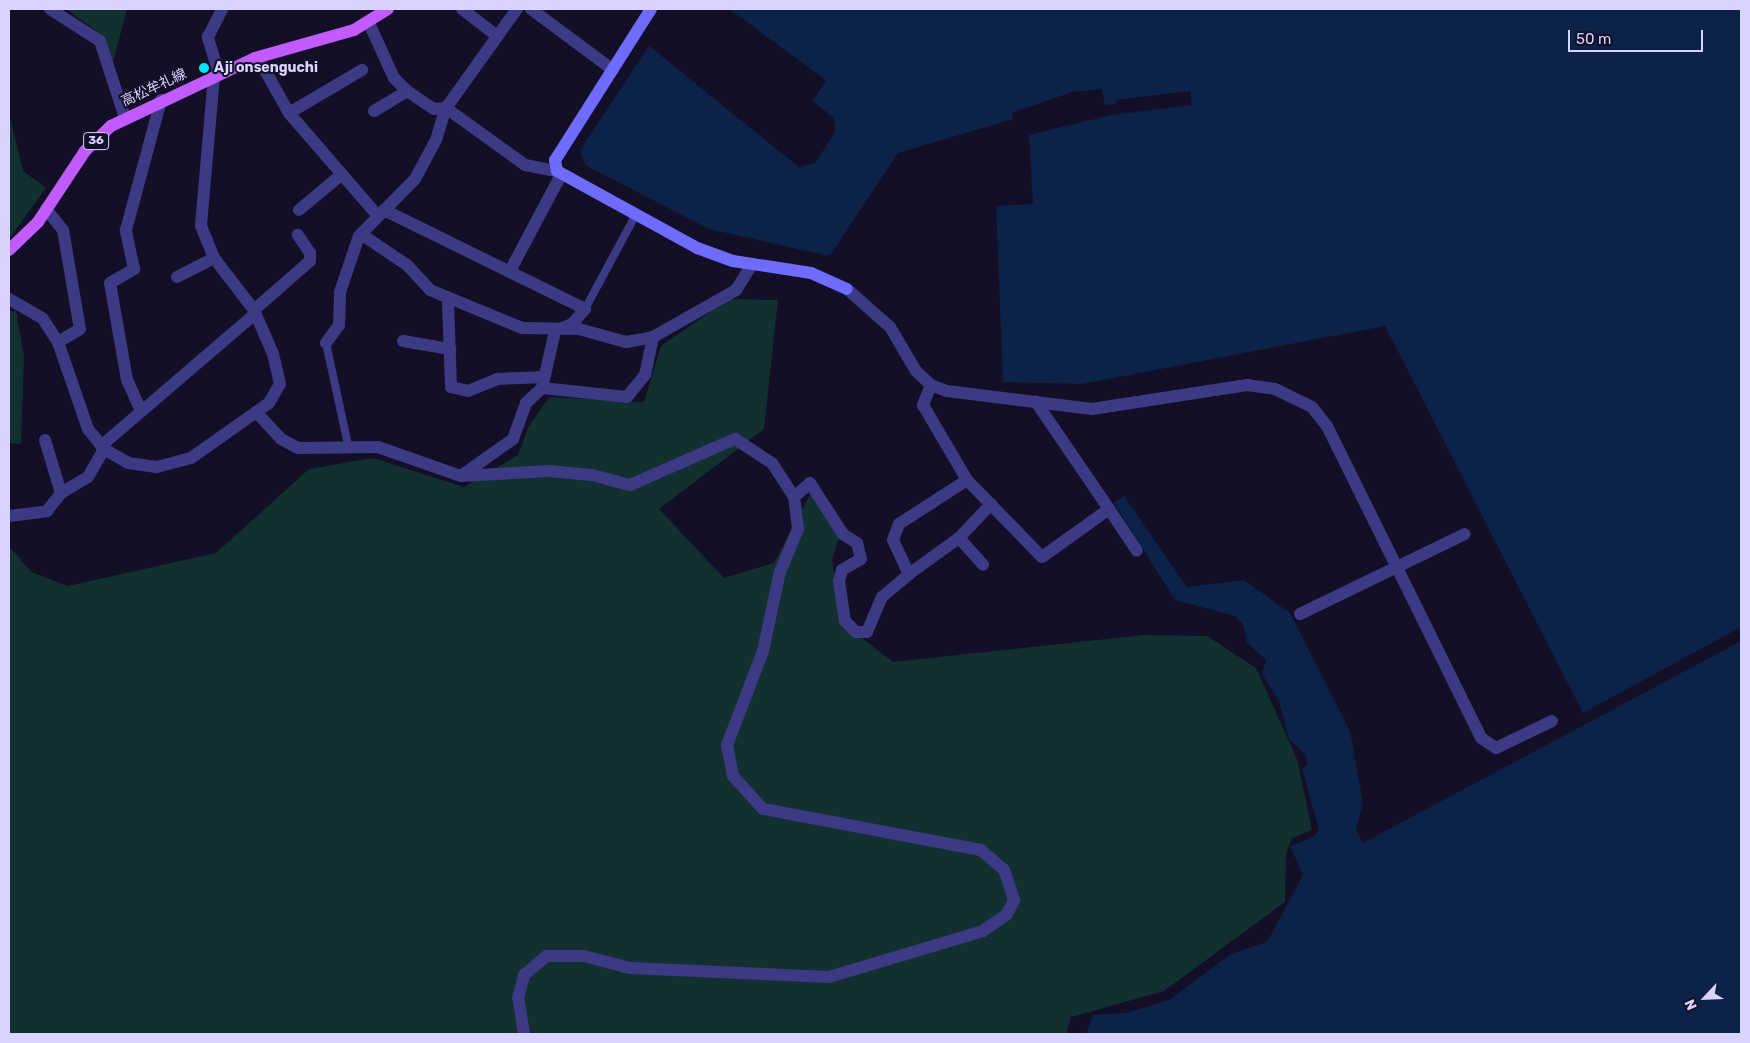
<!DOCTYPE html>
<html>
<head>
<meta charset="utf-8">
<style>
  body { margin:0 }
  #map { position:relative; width:1750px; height:1043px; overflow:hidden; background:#130f26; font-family:Rubik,"Noto Sans JP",sans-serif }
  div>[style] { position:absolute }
  .green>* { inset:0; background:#12302f }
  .water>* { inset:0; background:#0c2248 }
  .lane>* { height:8px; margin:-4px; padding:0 4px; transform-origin:4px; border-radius:4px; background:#3d3a85 }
  .street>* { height:12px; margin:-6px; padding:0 6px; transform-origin:6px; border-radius:6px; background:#3d3a85 }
  .secondary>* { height:12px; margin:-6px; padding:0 6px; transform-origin:6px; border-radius:6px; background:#6f6bff }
  .primary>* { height:12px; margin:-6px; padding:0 6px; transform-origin:6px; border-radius:6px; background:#c25bff }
  .dots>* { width:14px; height:14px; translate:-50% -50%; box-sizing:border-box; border:2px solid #130f26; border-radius:50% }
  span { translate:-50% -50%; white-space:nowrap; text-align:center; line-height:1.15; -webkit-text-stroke:4px #130f26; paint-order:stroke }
  .shield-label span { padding:1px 4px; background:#130f26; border:1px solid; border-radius:4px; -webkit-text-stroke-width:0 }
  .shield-label { font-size:12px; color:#d9d4ff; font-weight:700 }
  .poi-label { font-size:14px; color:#d9d4ff; font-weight:700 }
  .left { translate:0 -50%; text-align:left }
  .street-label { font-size:14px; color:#d9d4ff }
  .frame { position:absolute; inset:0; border:10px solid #d9d4ff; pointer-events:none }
  .north { position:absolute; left:1680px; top:973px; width:50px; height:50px; -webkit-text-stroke:4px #130f26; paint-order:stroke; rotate:245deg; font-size:14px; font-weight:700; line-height:20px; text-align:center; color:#d9d4ff }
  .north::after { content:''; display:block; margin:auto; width:18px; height:22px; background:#d9d4ff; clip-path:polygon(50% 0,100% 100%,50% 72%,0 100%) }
  .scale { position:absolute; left:1568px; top:30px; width:135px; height:22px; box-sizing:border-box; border:2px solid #d9d4ff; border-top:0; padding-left:6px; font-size:15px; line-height:18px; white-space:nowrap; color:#d9d4ff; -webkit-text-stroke:4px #130f26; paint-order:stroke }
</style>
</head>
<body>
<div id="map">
  <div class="green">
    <i style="clip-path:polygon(66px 9px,127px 9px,112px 66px,102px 35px)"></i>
    <i style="clip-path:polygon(9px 113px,23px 171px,46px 188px,9px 239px)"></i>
    <i style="clip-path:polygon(729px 299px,778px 300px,764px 429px,659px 509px,724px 578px,774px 563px,812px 491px,840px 535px,832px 560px,841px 622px,893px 662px,1144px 635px,1207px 636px,1256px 668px,1297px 759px,1312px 830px,1292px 838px,1286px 853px,1285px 902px,1164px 991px,1071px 1017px,1066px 1034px,9px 1034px,9px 546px,31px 572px,68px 586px,216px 553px,309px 469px,373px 458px,464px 487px,518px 455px,528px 428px,549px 397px,644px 402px,661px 346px)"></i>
    <i style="clip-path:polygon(9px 311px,16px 311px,24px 356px,21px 444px,9px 443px)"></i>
  </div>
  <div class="water">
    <i style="clip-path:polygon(729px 9px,1741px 9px,1741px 627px,1583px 713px,1385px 326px,1082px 384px,1003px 382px,996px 206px,1033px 204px,1029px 135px,1111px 115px,1192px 105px,1190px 91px,1116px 100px,1115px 104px,1105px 105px,1102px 89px,1072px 92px,1012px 113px,1013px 119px,898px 153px,831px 254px,825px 255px,709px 229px,585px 165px,580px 150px,649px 46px,799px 167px,815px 163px,835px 132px,834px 118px,813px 101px,826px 80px)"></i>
    <i style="clip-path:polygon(1124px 496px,1187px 587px,1244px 580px,1290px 613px,1350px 731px,1363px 803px,1356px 829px,1363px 843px,1741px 641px,1741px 1034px,1086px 1034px,1093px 1015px,1126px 1013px,1169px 1000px,1231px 954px,1267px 942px,1303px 875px,1290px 846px,1315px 836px,1319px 829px,1302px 769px,1307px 765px,1306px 755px,1289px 739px,1279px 701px,1262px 674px,1266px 660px,1247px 643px,1243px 624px,1235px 616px,1175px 600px,1114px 503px)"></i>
  </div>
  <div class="lane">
    <i style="left:585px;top:309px;width:106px;rotate:-61.7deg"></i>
    <i style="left:326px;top:343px;width:104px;rotate:77.8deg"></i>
  </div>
  <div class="street">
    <i style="left:50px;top:9px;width:59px;rotate:32.6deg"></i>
    <i style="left:100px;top:41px;width:81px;rotate:72deg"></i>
    <i style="left:462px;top:9px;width:44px;rotate:37.6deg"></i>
    <i style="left:531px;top:9px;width:102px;rotate:36.6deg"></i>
    <i style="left:369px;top:23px;width:60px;rotate:65.6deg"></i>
    <i style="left:394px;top:78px;width:18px;rotate:45deg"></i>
    <i style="left:258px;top:58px;width:63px;rotate:60.6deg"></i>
    <i style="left:289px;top:113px;width:136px;rotate:49.2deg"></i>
    <i style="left:219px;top:74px;width:39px;rotate:-107deg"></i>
    <i style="left:208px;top:37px;width:31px;rotate:-63deg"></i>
    <i style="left:374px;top:111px;width:39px;rotate:-31deg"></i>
    <i style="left:407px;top:91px;width:32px;rotate:34deg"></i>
    <i style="left:434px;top:109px;width:12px;rotate:-5deg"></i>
    <i style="left:446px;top:108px;width:122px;rotate:-54.4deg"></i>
    <i style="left:289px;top:113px;width:85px;rotate:-30.5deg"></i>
    <i style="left:46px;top:209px;width:27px;rotate:51deg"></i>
    <i style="left:63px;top:230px;width:100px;rotate:80.3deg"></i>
    <i style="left:80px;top:329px;width:26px;rotate:149deg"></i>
    <i style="left:299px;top:210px;width:56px;rotate:-39.9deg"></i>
    <i style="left:384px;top:210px;width:224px;rotate:26.2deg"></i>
    <i style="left:585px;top:309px;width:20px;rotate:131deg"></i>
    <i style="left:572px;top:324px;width:18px;rotate:158deg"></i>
    <i style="left:555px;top:331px;width:58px;rotate:102.8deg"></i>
    <i style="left:361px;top:234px;width:55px;rotate:34deg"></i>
    <i style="left:407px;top:265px;width:34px;rotate:47deg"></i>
    <i style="left:430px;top:290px;width:100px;rotate:22.4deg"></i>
    <i style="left:522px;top:328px;width:57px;rotate:1deg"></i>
    <i style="left:579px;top:329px;width:49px;rotate:15.5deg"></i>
    <i style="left:626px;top:342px;width:27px;rotate:-10deg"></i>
    <i style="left:511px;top:269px;width:106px;rotate:-62deg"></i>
    <i style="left:177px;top:277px;width:42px;rotate:-27.2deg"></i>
    <i style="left:847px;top:289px;width:57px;rotate:41.5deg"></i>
    <i style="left:890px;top:327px;width:51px;rotate:59.4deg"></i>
    <i style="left:916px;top:371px;width:21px;rotate:43deg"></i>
    <i style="left:931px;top:385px;width:17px;rotate:21deg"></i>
    <i style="left:947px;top:391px;width:146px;rotate:7.1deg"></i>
    <i style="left:1092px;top:409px;width:157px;rotate:-8.8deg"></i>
    <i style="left:1247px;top:385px;width:28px;rotate:8deg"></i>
    <i style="left:1275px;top:389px;width:41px;rotate:25.9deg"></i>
    <i style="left:1312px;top:407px;width:24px;rotate:52deg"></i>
    <i style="left:1327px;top:426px;width:348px;rotate:63.7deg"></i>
    <i style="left:1481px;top:738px;width:18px;rotate:34deg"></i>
    <i style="left:1496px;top:748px;width:62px;rotate:-25.7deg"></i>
    <i style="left:9px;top:299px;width:39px;rotate:30deg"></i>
    <i style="left:43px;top:319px;width:27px;rotate:57deg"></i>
    <i style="left:58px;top:342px;width:92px;rotate:71deg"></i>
    <i style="left:88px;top:429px;width:26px;rotate:51deg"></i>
    <i style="left:104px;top:449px;width:28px;rotate:30deg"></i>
    <i style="left:128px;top:463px;width:29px;rotate:8deg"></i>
    <i style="left:157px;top:467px;width:35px;rotate:-15deg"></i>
    <i style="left:191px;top:458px;width:95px;rotate:-35.2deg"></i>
    <i style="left:269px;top:403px;width:22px;rotate:-60deg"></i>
    <i style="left:280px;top:384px;width:31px;rotate:-103deg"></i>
    <i style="left:273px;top:354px;width:48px;rotate:-113.4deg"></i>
    <i style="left:254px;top:310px;width:66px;rotate:-127.6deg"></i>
    <i style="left:214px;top:258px;width:35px;rotate:-112deg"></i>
    <i style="left:201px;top:225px;width:149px;rotate:-85deg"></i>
    <i style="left:448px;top:301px;width:86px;rotate:88deg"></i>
    <i style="left:451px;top:387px;width:17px;rotate:13deg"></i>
    <i style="left:468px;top:391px;width:31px;rotate:-22deg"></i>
    <i style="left:497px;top:379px;width:47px;rotate:-2.4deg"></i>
    <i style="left:254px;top:310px;width:74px;rotate:-41.2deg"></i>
    <i style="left:310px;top:261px;width:8px;rotate:-90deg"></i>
    <i style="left:310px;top:253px;width:22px;rotate:-124deg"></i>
    <i style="left:403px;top:341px;width:48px;rotate:9.7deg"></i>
    <i style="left:326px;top:343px;width:22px;rotate:-54deg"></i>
    <i style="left:339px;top:325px;width:33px;rotate:-88deg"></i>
    <i style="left:340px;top:292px;width:59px;rotate:-71.3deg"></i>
    <i style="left:359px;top:236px;width:80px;rotate:-45.5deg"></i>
    <i style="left:415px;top:179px;width:44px;rotate:-61.7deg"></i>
    <i style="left:436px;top:140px;width:34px;rotate:-73deg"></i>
    <i style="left:446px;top:108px;width:97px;rotate:35.8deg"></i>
    <i style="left:525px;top:165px;width:33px;rotate:11deg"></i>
    <i style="left:931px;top:385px;width:22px;rotate:112deg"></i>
    <i style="left:923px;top:405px;width:87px;rotate:59.6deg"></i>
    <i style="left:967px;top:480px;width:107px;rotate:45.8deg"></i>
    <i style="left:1042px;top:557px;width:82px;rotate:-35.6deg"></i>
    <i style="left:1109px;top:509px;width:130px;rotate:-124.3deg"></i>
    <i style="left:141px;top:411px;width:34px;rotate:-114deg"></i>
    <i style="left:127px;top:380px;width:98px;rotate:-99.9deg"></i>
    <i style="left:110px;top:283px;width:28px;rotate:-30deg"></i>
    <i style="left:134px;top:269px;width:40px;rotate:-102deg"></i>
    <i style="left:126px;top:230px;width:135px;rotate:-74.9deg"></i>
    <i style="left:257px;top:413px;width:35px;rotate:47deg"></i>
    <i style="left:281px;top:439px;width:19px;rotate:28deg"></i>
    <i style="left:298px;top:448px;width:80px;rotate:-0.7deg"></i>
    <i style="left:378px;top:447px;width:88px;rotate:19.3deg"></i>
    <i style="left:461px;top:476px;width:88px;rotate:-3.3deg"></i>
    <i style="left:549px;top:471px;width:43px;rotate:5.3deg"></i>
    <i style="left:592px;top:475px;width:39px;rotate:15deg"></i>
    <i style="left:630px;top:485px;width:115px;rotate:-23.7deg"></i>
    <i style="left:735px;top:439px;width:44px;rotate:33deg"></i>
    <i style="left:772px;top:463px;width:40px;rotate:57.1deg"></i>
    <i style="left:794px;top:497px;width:21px;rotate:-41deg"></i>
    <i style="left:810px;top:483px;width:61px;rotate:57.1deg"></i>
    <i style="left:843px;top:534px;width:17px;rotate:33deg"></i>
    <i style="left:857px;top:543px;width:16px;rotate:76deg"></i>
    <i style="left:861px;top:559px;width:22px;rotate:150deg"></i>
    <i style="left:842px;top:570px;width:11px;rotate:105deg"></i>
    <i style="left:839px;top:581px;width:40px;rotate:81.5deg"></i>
    <i style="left:845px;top:621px;width:16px;rotate:45deg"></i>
    <i style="left:856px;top:632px;width:11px"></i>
    <i style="left:867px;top:632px;width:38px;rotate:-67deg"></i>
    <i style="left:882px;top:597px;width:35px;rotate:-40deg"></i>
    <i style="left:45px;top:440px;width:55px;rotate:73.2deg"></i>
    <i style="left:101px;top:446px;width:203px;rotate:-40.6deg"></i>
    <i style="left:461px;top:476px;width:64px;rotate:-35.4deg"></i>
    <i style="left:513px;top:439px;width:38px;rotate:-70deg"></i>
    <i style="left:526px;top:403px;width:22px;rotate:-43deg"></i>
    <i style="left:542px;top:388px;width:85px;rotate:6deg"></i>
    <i style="left:627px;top:397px;width:28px;rotate:-51deg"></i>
    <i style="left:645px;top:375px;width:39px;rotate:-78deg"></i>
    <i style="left:653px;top:337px;width:95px;rotate:-29.5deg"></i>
    <i style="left:736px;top:290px;width:31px;rotate:-58deg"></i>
    <i style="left:967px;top:480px;width:81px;rotate:147.1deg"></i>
    <i style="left:899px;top:524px;width:17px;rotate:111deg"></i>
    <i style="left:893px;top:540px;width:38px;rotate:65deg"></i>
    <i style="left:909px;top:574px;width:62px;rotate:-35.8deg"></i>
    <i style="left:959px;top:538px;width:47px;rotate:-46.7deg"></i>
    <i style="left:1109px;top:509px;width:50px;rotate:56.3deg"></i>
    <i style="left:9px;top:516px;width:38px;rotate:-7deg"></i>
    <i style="left:47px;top:511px;width:23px;rotate:-52deg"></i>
    <i style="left:61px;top:493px;width:31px;rotate:-31deg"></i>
    <i style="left:88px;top:477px;width:32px;rotate:-60deg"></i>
    <i style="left:959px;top:538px;width:36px;rotate:48deg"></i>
    <i style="left:1300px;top:614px;width:183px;rotate:-25.9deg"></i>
    <i style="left:524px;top:1034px;width:36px;rotate:-99deg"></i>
    <i style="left:518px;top:998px;width:24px;rotate:-75deg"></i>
    <i style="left:524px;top:975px;width:30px;rotate:-40deg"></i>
    <i style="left:547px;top:956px;width:37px"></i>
    <i style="left:584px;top:956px;width:48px;rotate:14.6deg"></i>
    <i style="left:630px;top:968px;width:199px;rotate:2.6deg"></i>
    <i style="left:829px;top:977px;width:161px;rotate:-16.6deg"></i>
    <i style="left:983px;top:931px;width:29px;rotate:-35deg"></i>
    <i style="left:1007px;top:914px;width:16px;rotate:-63deg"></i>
    <i style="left:1014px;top:900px;width:32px;rotate:-108deg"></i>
    <i style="left:1004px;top:870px;width:30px;rotate:-139deg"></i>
    <i style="left:981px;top:850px;width:222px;rotate:-169.3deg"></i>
    <i style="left:763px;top:809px;width:45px;rotate:-132.3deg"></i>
    <i style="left:733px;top:776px;width:32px;rotate:-101deg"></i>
    <i style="left:727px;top:745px;width:101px;rotate:-69deg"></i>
    <i style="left:763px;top:651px;width:81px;rotate:-77.9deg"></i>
    <i style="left:780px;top:572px;width:47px;rotate:-67.3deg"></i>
    <i style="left:798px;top:529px;width:32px;rotate:-97deg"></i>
  </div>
  <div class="secondary">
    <i style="left:651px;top:9px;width:179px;rotate:122.4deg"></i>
    <i style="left:555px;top:160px;width:11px;rotate:80deg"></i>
    <i style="left:557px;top:171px;width:160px;rotate:28.8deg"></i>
    <i style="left:697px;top:248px;width:38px;rotate:20deg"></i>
    <i style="left:733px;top:261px;width:79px;rotate:8.7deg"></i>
    <i style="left:811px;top:273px;width:39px;rotate:24deg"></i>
  </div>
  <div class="primary">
    <i style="left:9px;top:250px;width:40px;rotate:-44deg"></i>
    <i style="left:38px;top:222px;width:85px;rotate:-56.5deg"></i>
    <i style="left:85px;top:151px;width:36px;rotate:-44deg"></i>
    <i style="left:111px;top:126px;width:159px;rotate:-25.3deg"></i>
    <i style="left:255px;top:58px;width:103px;rotate:-15.8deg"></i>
    <i style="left:354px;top:30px;width:40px;rotate:-32deg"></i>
  </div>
  <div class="dots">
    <i style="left:204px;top:68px;background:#00e5ff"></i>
  </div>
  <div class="shield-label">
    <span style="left:96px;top:141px">36</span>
  </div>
  <div class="poi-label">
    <span class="left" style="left:214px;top:68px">Aji onsenguchi</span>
  </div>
  <div class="street-label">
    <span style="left:154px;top:88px;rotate:-25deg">高松牟礼線</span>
  </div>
  <div class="frame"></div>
  <div class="north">N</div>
  <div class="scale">50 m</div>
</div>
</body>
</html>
